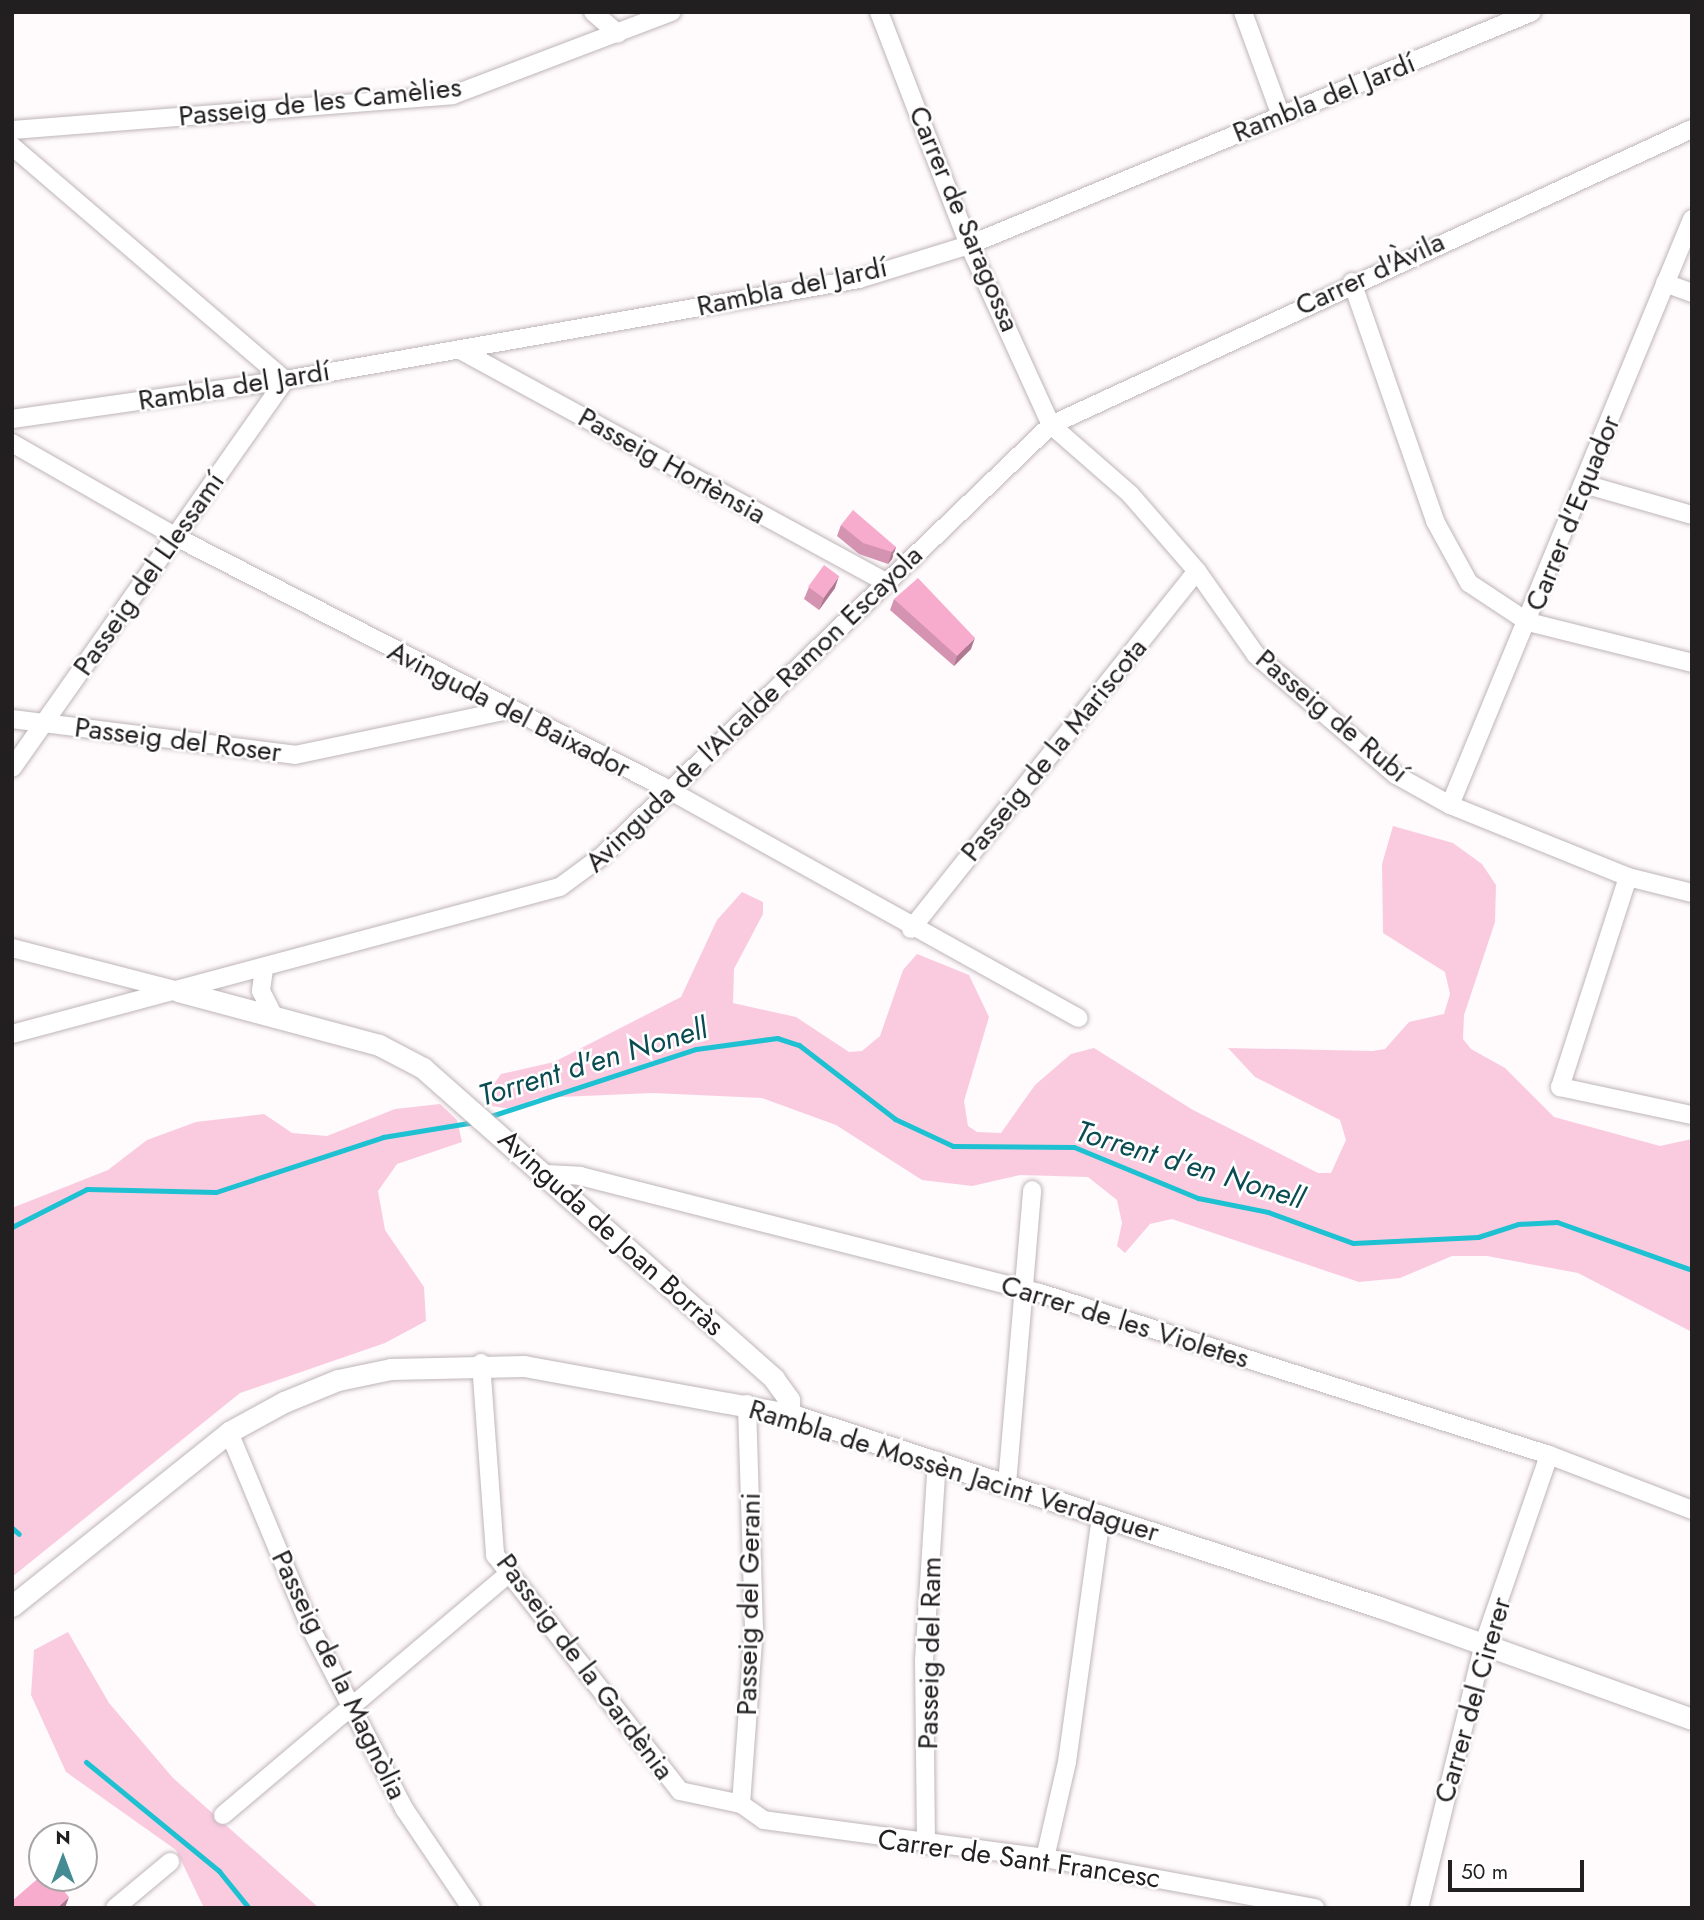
<!DOCTYPE html>
<html>
<head>
<meta charset="utf-8">
<style>
  body { margin:0 }
  #map { position:relative; width:1704px; height:1920px; overflow:hidden; background:#fffafc; font-family:Jost,sans-serif }
  div>[style] { position:absolute }
  .green>* { inset:0; background:#facbdf }
  .stream>* { height:5px; margin:-2.5px; padding:0 2.5px; transform-origin:2.5px; border-radius:2.5px; background:#1ec1d1 }
  .roads { filter:drop-shadow(0 0 2px #beb5b9) drop-shadow(0 0 2px #beb5b9) }
  .minor>* { height:18px; margin:-9px; padding:0 9px; transform-origin:9px; border-radius:9px; background:#fff }
  .tertiary>* { height:21px; margin:-10.5px; padding:0 10.5px; transform-origin:10.5px; border-radius:10.5px; background:#fff }
  .wall>* { inset:0; background:#d494b1 }
  .shaded-wall>* { inset:0; background:#ad7890 }
  .building>* { inset:0; background:#f7acce; transform-origin:0 0 }
  span { translate:-50% -50%; white-space:nowrap; text-align:center; line-height:1.15; -webkit-text-stroke:5px #fff; paint-order:stroke }
  .street-label { font-size:28px; color:#221f21 }
  .water-label { font-size:30px; color:#0b4c52; font-style:italic }
  .frame { position:absolute; inset:0; border:14px solid #221f21; pointer-events:none }
  .north { position:absolute; left:28px; top:1822px; width:70px; height:70px; box-sizing:border-box; background:#fff; border:2px solid #a7a5a6; border-radius:50%; rotate:0deg; font-size:19px; font-weight:700; line-height:28px; text-align:center; color:#221f21 }
  .north::after { content:''; display:block; margin:auto; width:24px; height:32px; background:#448b93; clip-path:polygon(50% 0,100% 100%,50% 72%,0 100%) }
  .scale { position:absolute; left:1448px; top:1860px; width:136px; height:32px; box-sizing:border-box; border:4px solid #221f21; border-top:0; padding-left:9px; font-size:21px; line-height:24px; white-space:nowrap; color:#221f21; -webkit-text-stroke:5px #fff; paint-order:stroke }
</style>
</head>
<body>
<div id="map">
  <div class="green">
    <i style="clip-path:polygon(1393px 826px,1453px 843px,1482px 864px,1496px 885px,1495px 922px,1464px 1015px,1463px 1039px,1471px 1049px,1505px 1068px,1554px 1117px,1660px 1146px,1692px 1139px,1692px 1332px,1578px 1273px,1487px 1256px,1452px 1256px,1400px 1278px,1359px 1282px,1172px 1219px,1150px 1224px,1125px 1253px,1117px 1246px,1122px 1223px,1117px 1200px,1088px 1177px,1020px 1175px,972px 1186px,922px 1180px,836px 1125px,762px 1098px,653px 1093px,537px 1098px,512px 1109px,491px 1106px,486px 1095px,501px 1074px,554px 1062px,681px 997px,717px 920px,742px 892px,763px 902px,763px 914px,734px 969px,733px 1003px,796px 1017px,849px 1052px,862px 1051px,880px 1036px,903px 970px,917px 954px,969px 975px,989px 1017px,964px 1101px,968px 1126px,977px 1132px,1001px 1133px,1035px 1085px,1071px 1054px,1094px 1048px,1193px 1110px,1318px 1173px,1331px 1173px,1346px 1140px,1340px 1120px,1255px 1077px,1228px 1048px,1373px 1051px,1385px 1049px,1409px 1022px,1444px 1014px,1450px 994px,1445px 972px,1383px 933px,1382px 864px)"></i>
    <i style="clip-path:polygon(440px 1104px,457px 1120px,462px 1142px,397px 1164px,378px 1191px,385px 1230px,424px 1287px,426px 1321px,385px 1343px,240px 1393px,12px 1577px,12px 1208px,108px 1170px,147px 1140px,196px 1122px,264px 1114px,292px 1133px,327px 1136px,395px 1109px)"></i>
    <i style="clip-path:polygon(68px 1632px,109px 1703px,173px 1778px,319px 1908px,204px 1908px,176px 1850px,66px 1772px,31px 1695px,34px 1650px)"></i>
  </div>
  <div class="stream">
    <i style="left:488px;top:1117px;width:219px;rotate:-18.1deg"></i>
    <i style="left:696px;top:1049px;width:82px;rotate:-7.7deg"></i>
    <i style="left:777px;top:1038px;width:23px;rotate:18deg"></i>
    <i style="left:799px;top:1045px;width:121px;rotate:37.6deg"></i>
    <i style="left:895px;top:1119px;width:64px;rotate:25deg"></i>
    <i style="left:953px;top:1146px;width:121px;rotate:0.5deg"></i>
    <i style="left:1074px;top:1147px;width:134px;rotate:22.4deg"></i>
    <i style="left:1198px;top:1198px;width:71px;rotate:11.3deg"></i>
    <i style="left:1268px;top:1212px;width:90px;rotate:20deg"></i>
    <i style="left:1353px;top:1243px;width:125px;rotate:-2.7deg"></i>
    <i style="left:1478px;top:1237px;width:42px;rotate:-18deg"></i>
    <i style="left:1518px;top:1224px;width:39px;rotate:-3deg"></i>
    <i style="left:1557px;top:1222px;width:143px;rotate:19.6deg"></i>
    <i style="left:12px;top:1227px;width:84px;rotate:-26.9deg"></i>
    <i style="left:87px;top:1189px;width:129px;rotate:1.3deg"></i>
    <i style="left:216px;top:1192px;width:176px;rotate:-18.2deg"></i>
    <i style="left:383px;top:1137px;width:93px;rotate:-9.3deg"></i>
    <i style="left:12px;top:1528px;width:9px;rotate:41deg"></i>
    <i style="left:86px;top:1762px;width:172px;rotate:39.3deg"></i>
    <i style="left:219px;top:1871px;width:48px;rotate:51deg"></i>
  </div>
  <div class="roads">
    <div class="minor">
      <i style="left:593px;top:12px;width:33px;rotate:41deg"></i>
      <i style="left:879px;top:12px;width:250px;rotate:68.9deg"></i>
      <i style="left:969px;top:245px;width:198px;rotate:65.5deg"></i>
      <i style="left:1051px;top:425px;width:105px;rotate:41.1deg"></i>
      <i style="left:1130px;top:494px;width:102px;rotate:49deg"></i>
      <i style="left:1197px;top:571px;width:103px;rotate:54.9deg"></i>
      <i style="left:1256px;top:655px;width:184px;rotate:40.6deg"></i>
      <i style="left:1396px;top:775px;width:62px;rotate:29.1deg"></i>
      <i style="left:1450px;top:805px;width:192px;rotate:22deg"></i>
      <i style="left:1628px;top:877px;width:66px;rotate:14deg"></i>
      <i style="left:1243px;top:12px;width:111px;rotate:69.9deg"></i>
      <i style="left:12px;top:130px;width:442px;rotate:-4.5deg"></i>
      <i style="left:453px;top:95px;width:234px;rotate:-20.8deg"></i>
      <i style="left:12px;top:146px;width:360px;rotate:40.6deg"></i>
      <i style="left:285px;top:380px;width:474px;rotate:125.1deg"></i>
      <i style="left:1352px;top:282px;width:253px;rotate:70.8deg"></i>
      <i style="left:1435px;top:521px;width:71px;rotate:61.3deg"></i>
      <i style="left:1469px;top:583px;width:71px;rotate:33.5deg"></i>
      <i style="left:1528px;top:622px;width:169px;rotate:14deg"></i>
      <i style="left:1665px;top:283px;width:29px;rotate:20deg"></i>
      <i style="left:460px;top:350px;width:484px;rotate:28.6deg"></i>
      <i style="left:12px;top:419px;width:276px;rotate:-8.1deg"></i>
      <i style="left:285px;top:380px;width:583px;rotate:-9.98deg"></i>
      <i style="left:859px;top:279px;width:115px;rotate:-17.2deg"></i>
      <i style="left:969px;top:245px;width:609px;rotate:-22.48deg"></i>
      <i style="left:12px;top:443px;width:189px;rotate:29.8deg"></i>
      <i style="left:176px;top:537px;width:544px;rotate:27.13deg"></i>
      <i style="left:660px;top:785px;width:479px;rotate:29.1deg"></i>
      <i style="left:1584px;top:484px;width:112px;rotate:16deg"></i>
      <i style="left:12px;top:719px;width:285px;rotate:7.2deg"></i>
      <i style="left:295px;top:755px;width:218px;rotate:-11.9deg"></i>
      <i style="left:1450px;top:805px;width:634px;rotate:-67.56deg"></i>
      <i style="left:1628px;top:877px;width:221px;rotate:107.9deg"></i>
      <i style="left:1560px;top:1087px;width:135px;rotate:12deg"></i>
      <i style="left:911px;top:929px;width:458px;rotate:-51.4deg"></i>
      <i style="left:12px;top:948px;width:167px;rotate:14.5deg"></i>
      <i style="left:264px;top:969px;width:22px;rotate:98deg"></i>
      <i style="left:261px;top:991px;width:27px;rotate:63deg"></i>
      <i style="left:12px;top:1034px;width:567px;rotate:-15.02deg"></i>
      <i style="left:560px;top:887px;width:52px;rotate:-36.4deg"></i>
      <i style="left:602px;top:856px;width:622px;rotate:-43.83deg"></i>
      <i style="left:1051px;top:425px;width:706px;rotate:-24.79deg"></i>
      <i style="left:546px;top:1174px;width:34px;rotate:3deg"></i>
      <i style="left:580px;top:1176px;width:475px;rotate:14.3deg"></i>
      <i style="left:1040px;top:1293px;width:534px;rotate:17.65deg"></i>
      <i style="left:1549px;top:1455px;width:153px;rotate:21deg"></i>
      <i style="left:481px;top:1363px;width:193px;rotate:85.8deg"></i>
      <i style="left:495px;top:1555px;width:300px;rotate:51.9deg"></i>
      <i style="left:680px;top:1791px;width:62px;rotate:12deg"></i>
      <i style="left:741px;top:1804px;width:28px;rotate:35deg"></i>
      <i style="left:764px;top:1820px;width:284px;rotate:7.7deg"></i>
      <i style="left:1045px;top:1858px;width:275px;rotate:10.5deg"></i>
      <i style="left:229px;top:1432px;width:211px;rotate:67.4deg"></i>
      <i style="left:310px;top:1627px;width:206px;rotate:62.6deg"></i>
      <i style="left:405px;top:1810px;width:118px;rotate:56deg"></i>
      <i style="left:1007px;top:1484px;width:295px;rotate:-85.1deg"></i>
      <i style="left:741px;top:1804px;width:175px;rotate:-85.8deg"></i>
      <i style="left:754px;top:1629px;width:225px;rotate:-91.8deg"></i>
      <i style="left:223px;top:1815px;width:372px;rotate:-40.2deg"></i>
      <i style="left:926px;top:1845px;width:184px;rotate:-90.6deg"></i>
      <i style="left:924px;top:1661px;width:201px;rotate:-86.3deg"></i>
      <i style="left:1045px;top:1858px;width:98px;rotate:-77.1deg"></i>
      <i style="left:1067px;top:1762px;width:248px;rotate:-82.1deg"></i>
      <i style="left:115px;top:1908px;width:72px;rotate:-39.9deg"></i>
      <i style="left:1419px;top:1908px;width:273px;rotate:-76.2deg"></i>
      <i style="left:1484px;top:1643px;width:199px;rotate:-70.9deg"></i>
    </div>
    <div class="tertiary">
      <i style="left:178px;top:991px;width:208px;rotate:15deg"></i>
      <i style="left:379px;top:1045px;width:50px;rotate:27.6deg"></i>
      <i style="left:423px;top:1068px;width:469px;rotate:41.5deg"></i>
      <i style="left:774px;top:1379px;width:26px;rotate:54deg"></i>
      <i style="left:789px;top:1400px;width:14px;rotate:90deg"></i>
      <i style="left:12px;top:1606px;width:278px;rotate:-38.7deg"></i>
      <i style="left:229px;top:1432px;width:63px;rotate:-28.6deg"></i>
      <i style="left:284px;top:1402px;width:58px;rotate:-22.2deg"></i>
      <i style="left:338px;top:1380px;width:54px;rotate:-11.7deg"></i>
      <i style="left:391px;top:1369px;width:133px;rotate:-1.3deg"></i>
      <i style="left:524px;top:1366px;width:269px;rotate:10.3deg"></i>
      <i style="left:789px;top:1414px;width:621px;rotate:18.11deg"></i>
      <i style="left:1379px;top:1607px;width:332px;rotate:19.7deg"></i>
    </div>
  </div>
  <div class="wall">
    <i style="clip-path:polygon(841px 525px,896px 547px,892px 559px,888px 564px,859px 554px,837px 536px)"></i>
    <i style="clip-path:polygon(809px 587px,835px 588px,819px 610px,804px 599px)"></i>
    <i style="clip-path:polygon(894px 599px,971px 649px,954px 666px,890px 610px)"></i>
  </div>
  <div class="shaded-wall">
    <i style="clip-path:polygon(896px 547px,892px 559px,888px 564px,892px 552px)"></i>
    <i style="clip-path:polygon(839px 576px,835px 588px,819px 610px,824px 598px)"></i>
    <i style="clip-path:polygon(975px 638px,971px 649px,954px 666px,957px 656px)"></i>
    <i style="clip-path:polygon(69px 1897px,65px 1908px,57px 1908px)"></i>
  </div>
  <div class="building">
    <i style="clip-path:polygon(853px 510px,896px 547px,892px 552px,863px 543px,841px 525px)"></i>
    <i style="left:824px;top:565px;width:19px;height:27px;rotate:36deg"></i>
    <i style="clip-path:polygon(918px 578px,975px 638px,957px 656px,894px 599px)"></i>
    <i style="clip-path:polygon(42px 1875px,42px 1878px,53px 1878px,69px 1897px,57px 1908px,13px 1908px,12px 1901px)"></i>
  </div>
  <div class="street-label">
    <span style="left:1324px;top:98px;rotate:-22deg">Rambla del Jardí</span>
    <span style="left:320px;top:102px;rotate:-6deg">Passeig de les Camèlies</span>
    <span style="left:964px;top:219px;rotate:67deg">Carrer de Saragossa</span>
    <span style="left:1370px;top:274px;rotate:-25deg">Carrer d'Àvila</span>
    <span style="left:792px;top:287px;rotate:-12deg">Rambla del Jardí</span>
    <span style="left:234px;top:386px;rotate:-9deg">Rambla del Jardí</span>
    <span style="left:672px;top:466px;rotate:29deg">Passeig Hortènsia</span>
    <span style="left:1573px;top:513px;rotate:-68deg">Carrer d'Equador</span>
    <span style="left:149px;top:574px;rotate:-55deg">Passeig del Llessamí</span>
    <span style="left:754px;top:709px;rotate:-44deg">Avinguda de l'Alcalde Ramon Escayola</span>
    <span style="left:509px;top:710px;rotate:27deg">Avinguda del Baixador</span>
    <span style="left:1332px;top:716px;rotate:40deg">Passeig de Rubí</span>
    <span style="left:178px;top:740px;rotate:7deg">Passeig del Roser</span>
    <span style="left:1054px;top:750px;rotate:-51deg">Passeig de la Mariscota</span>
    <span style="left:611px;top:1233px;rotate:42deg">Avinguda de Joan Borràs</span>
    <span style="left:1125px;top:1322px;rotate:17deg">Carrer de les Violetes</span>
    <span style="left:954px;top:1471px;rotate:17deg">Rambla de Mossèn Jacint Verdaguer</span>
    <span style="left:749px;top:1604px;rotate:-89deg">Passeig del Gerani</span>
    <span style="left:930px;top:1653px;rotate:-89deg">Passeig del Ram</span>
    <span style="left:585px;top:1667px;rotate:53deg">Passeig de la Gardènia</span>
    <span style="left:339px;top:1675px;rotate:64deg">Passeig de la Magnòlia</span>
    <span style="left:1473px;top:1700px;rotate:-74deg">Carrer del Cirerer</span>
    <span style="left:1019px;top:1859px;rotate:8deg">Carrer de Sant Francesc</span>
  </div>
  <div class="water-label">
    <span style="left:593px;top:1062px;rotate:-17deg">Torrent d'en Nonell</span>
    <span style="left:1190px;top:1165px;rotate:17deg">Torrent d'en Nonell</span>
  </div>
  <div class="frame"></div>
  <div class="north">N</div>
  <div class="scale">50 m</div>
</div>
</body>
</html>
